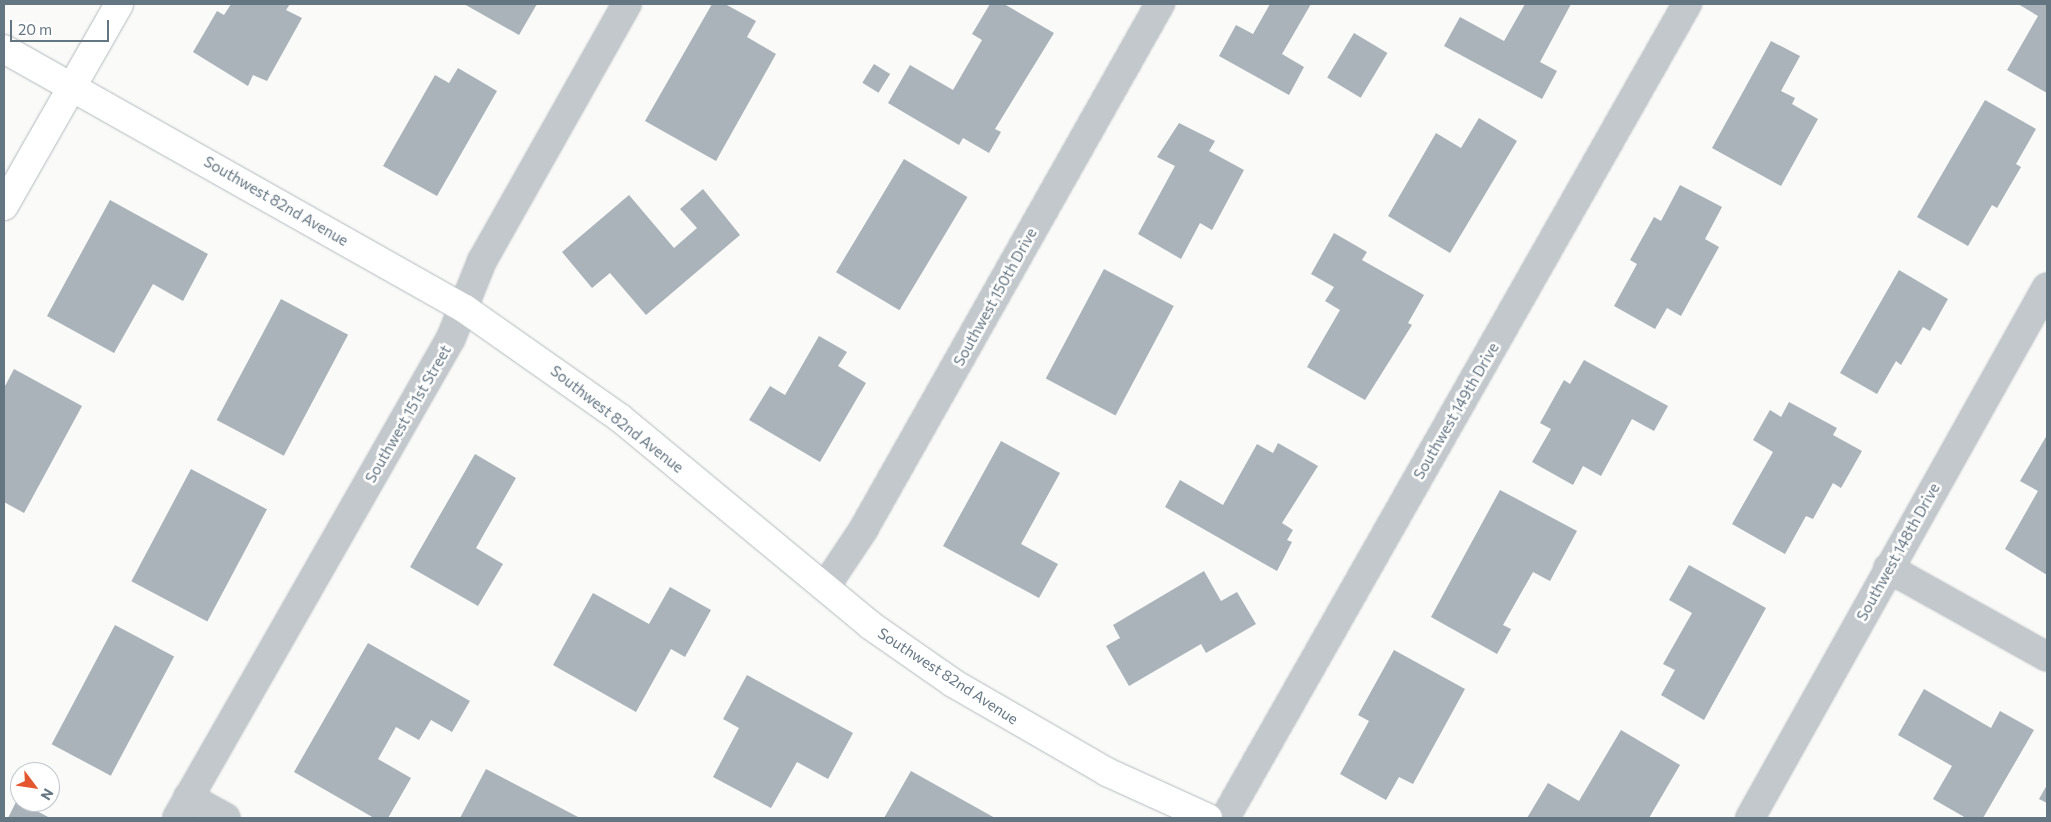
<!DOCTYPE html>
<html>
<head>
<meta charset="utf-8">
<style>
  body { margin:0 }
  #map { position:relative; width:2051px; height:822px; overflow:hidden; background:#fafaf8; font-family:Commissioner,sans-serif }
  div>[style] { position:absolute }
  .building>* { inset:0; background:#aab3b9; transform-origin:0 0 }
  .roads { filter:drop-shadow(0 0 1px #b3babf) drop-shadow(0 0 1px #b3babf) }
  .street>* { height:28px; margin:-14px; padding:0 14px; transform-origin:14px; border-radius:14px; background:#c3c8cc }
  .secondary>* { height:28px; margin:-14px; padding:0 14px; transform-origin:14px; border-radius:14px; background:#fff }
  span { translate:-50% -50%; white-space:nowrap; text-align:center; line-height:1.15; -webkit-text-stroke:5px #fff; paint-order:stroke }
  .street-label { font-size:15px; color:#657683 }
  .frame { position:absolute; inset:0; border:5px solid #657683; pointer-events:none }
  .north { position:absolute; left:10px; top:762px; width:50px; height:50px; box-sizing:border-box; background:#fff; border:1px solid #c1c8cd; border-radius:50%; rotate:121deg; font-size:14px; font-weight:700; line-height:20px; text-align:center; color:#657683 }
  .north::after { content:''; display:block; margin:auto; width:18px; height:22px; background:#e4572e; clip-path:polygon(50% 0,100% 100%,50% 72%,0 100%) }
  .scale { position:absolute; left:10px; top:20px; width:99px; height:22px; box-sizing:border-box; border:2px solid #657683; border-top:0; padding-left:6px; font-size:15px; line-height:18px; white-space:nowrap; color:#657683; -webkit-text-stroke:4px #fff; paint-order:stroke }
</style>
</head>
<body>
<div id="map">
  <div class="building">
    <i style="clip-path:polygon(231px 4px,290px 4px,286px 10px,302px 18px,267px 81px,253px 75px,248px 86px,193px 52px,217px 11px,224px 15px)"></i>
    <i style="clip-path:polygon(464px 4px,537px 4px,519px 35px)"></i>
    <i style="clip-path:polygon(712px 4px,725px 4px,756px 21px,747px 37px,776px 54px,716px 161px,645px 121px)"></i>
    <i style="clip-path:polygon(990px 4px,1004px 4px,1054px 33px,995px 129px,1001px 132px,989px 153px,963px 138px,959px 145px,888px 103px,910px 65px,953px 90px,982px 40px,972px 34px)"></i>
    <i style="clip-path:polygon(1270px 4px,1311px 4px,1282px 54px,1304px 67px,1289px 95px,1219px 56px,1236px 25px,1253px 34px)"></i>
    <i style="clip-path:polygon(1525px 4px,1571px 4px,1540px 62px,1557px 71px,1542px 99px,1444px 46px,1460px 17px,1504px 41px)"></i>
    <i style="clip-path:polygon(2018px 4px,2047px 4px,2047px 93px,2007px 70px,2038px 16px)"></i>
    <i style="left:1354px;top:33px;width:39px;height:52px;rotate:31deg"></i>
    <i style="clip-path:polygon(1771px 41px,1800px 56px,1781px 91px,1795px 98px,1792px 104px,1818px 119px,1781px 186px,1712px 148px)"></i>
    <i style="left:874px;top:64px;width:19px;height:22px;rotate:32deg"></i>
    <i style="clip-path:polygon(458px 68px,497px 91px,437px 196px,383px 166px,435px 75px,449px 83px)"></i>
    <i style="clip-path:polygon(1985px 100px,2036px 129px,2016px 164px,2021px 167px,1997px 208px,1992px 205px,1968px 246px,1917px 217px)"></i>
    <i style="clip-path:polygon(1479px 118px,1517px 141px,1450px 253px,1388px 216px,1436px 133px,1461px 148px)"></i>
    <i style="clip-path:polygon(1179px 123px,1215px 141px,1209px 151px,1244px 170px,1212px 230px,1200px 223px,1181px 259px,1138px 234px,1175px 166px,1157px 157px)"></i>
    <i style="left:904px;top:159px;width:74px;height:132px;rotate:31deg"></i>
    <i style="clip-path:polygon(1680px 185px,1722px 207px,1705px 239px,1719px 247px,1681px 316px,1667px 308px,1655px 329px,1614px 306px,1637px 264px,1630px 260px,1654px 217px,1661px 221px)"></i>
    <i style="clip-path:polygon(703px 189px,740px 235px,646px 315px,610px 273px,592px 288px,562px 252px,629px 195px,674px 248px,697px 228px,680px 209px)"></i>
    <i style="clip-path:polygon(110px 200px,208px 254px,183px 301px,153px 284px,114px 353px,47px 316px)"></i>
    <i style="clip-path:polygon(1334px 233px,1367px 252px,1362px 260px,1424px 295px,1408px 323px,1412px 325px,1365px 400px,1307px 367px,1340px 310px,1325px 301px,1334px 287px,1311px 274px)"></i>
    <i style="left:1104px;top:269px;width:79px;height:124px;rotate:28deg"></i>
    <i style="clip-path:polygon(1899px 270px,1948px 299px,1930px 331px,1923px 327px,1901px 365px,1896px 361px,1877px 394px,1840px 373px)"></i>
    <i style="left:281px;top:299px;width:76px;height:137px;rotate:28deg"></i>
    <i style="clip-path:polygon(819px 336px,847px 352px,838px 366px,866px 383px,820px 462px,749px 420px,770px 386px,785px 395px)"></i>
    <i style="clip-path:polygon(1584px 360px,1668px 406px,1654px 431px,1632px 419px,1601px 476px,1583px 466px,1573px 485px,1532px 462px,1551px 429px,1540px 423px,1564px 380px,1570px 384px)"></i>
    <i style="clip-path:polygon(14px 369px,82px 406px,24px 513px,4px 502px,4px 388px)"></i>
    <i style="clip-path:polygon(1789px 402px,1837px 428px,1833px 435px,1862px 451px,1841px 488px,1833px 483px,1813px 519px,1806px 516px,1785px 554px,1732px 524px,1773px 452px,1753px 440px,1770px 410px,1781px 417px)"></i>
    <i style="clip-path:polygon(2047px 435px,2047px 575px,2005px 549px,2038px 491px,2020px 481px)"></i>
    <i style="clip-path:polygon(1001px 441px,1060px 473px,1021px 544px,1058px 564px,1039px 598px,943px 546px)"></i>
    <i style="clip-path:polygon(1278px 443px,1318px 466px,1282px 523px,1293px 530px,1287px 540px,1292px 542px,1277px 571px,1165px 507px,1180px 480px,1223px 505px,1257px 444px,1273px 453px)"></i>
    <i style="clip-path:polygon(475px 454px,516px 478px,476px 548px,503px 564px,478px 606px,410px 567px)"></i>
    <i style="left:191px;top:469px;width:86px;height:127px;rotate:28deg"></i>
    <i style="clip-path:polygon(1500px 490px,1577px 531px,1550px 581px,1533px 572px,1503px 625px,1511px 629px,1497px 654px,1431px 617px)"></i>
    <i style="clip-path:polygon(1689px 565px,1766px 608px,1704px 720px,1661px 695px,1675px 670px,1663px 664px,1692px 613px,1669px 600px)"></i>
    <i style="clip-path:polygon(1204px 571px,1221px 601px,1237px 592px,1256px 624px,1206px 653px,1201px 644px,1129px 686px,1106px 646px,1120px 638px,1113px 625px)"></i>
    <i style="clip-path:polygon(670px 587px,711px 610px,685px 657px,671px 649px,636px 712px,553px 665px,593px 593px,649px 624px)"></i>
    <i style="left:115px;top:625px;width:67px;height:135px;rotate:28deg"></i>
    <i style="clip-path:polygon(368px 643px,470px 701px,452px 732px,431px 720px,419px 740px,396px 727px,378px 759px,411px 778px,388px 818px,374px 818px,294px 772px)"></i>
    <i style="clip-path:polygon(1394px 650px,1465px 689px,1413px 784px,1399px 777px,1386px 800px,1340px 774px,1369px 721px,1358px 715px)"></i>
    <i style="clip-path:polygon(747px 675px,853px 733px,828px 779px,797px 762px,771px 808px,713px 777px,739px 728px,723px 719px)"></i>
    <i style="clip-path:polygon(1924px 689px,1991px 728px,2000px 711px,2034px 730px,1983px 818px,1966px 818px,1933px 799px,1952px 766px,1898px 735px)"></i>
    <i style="clip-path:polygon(1621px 730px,1680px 765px,1649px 818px,1527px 818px,1548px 783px,1579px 801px)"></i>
    <i style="clip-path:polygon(486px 769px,580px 818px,460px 818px)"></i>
    <i style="clip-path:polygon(911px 771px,995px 818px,884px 818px)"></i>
    <i style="clip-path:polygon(2047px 785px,2047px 803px,2039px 799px)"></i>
    <i style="clip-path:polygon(17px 800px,20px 802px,50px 818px,8px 818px)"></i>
  </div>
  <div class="roads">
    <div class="street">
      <i style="left:1888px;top:568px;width:182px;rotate:29.2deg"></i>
      <i style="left:825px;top:587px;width:69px;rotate:-56.3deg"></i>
      <i style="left:863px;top:530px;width:604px;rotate:-60.55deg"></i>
      <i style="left:188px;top:797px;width:43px;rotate:28.9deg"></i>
      <i style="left:177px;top:818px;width:553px;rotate:-60.28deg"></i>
      <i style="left:451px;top:338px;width:83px;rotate:-68.1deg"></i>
      <i style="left:482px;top:261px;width:295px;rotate:-60.6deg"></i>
      <i style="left:1225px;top:818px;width:936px;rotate:-60.42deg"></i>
      <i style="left:1750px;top:818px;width:608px;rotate:-60.78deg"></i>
    </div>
    <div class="secondary">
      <i style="left:4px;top:49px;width:529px;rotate:29.42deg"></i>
      <i style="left:465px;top:309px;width:189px;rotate:35.1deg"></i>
      <i style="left:620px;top:418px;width:325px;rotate:39.6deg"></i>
      <i style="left:870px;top:625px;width:101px;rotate:34.9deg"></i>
      <i style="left:953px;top:683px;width:178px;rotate:30deg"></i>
      <i style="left:1107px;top:772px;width:111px;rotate:24.5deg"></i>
      <i style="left:4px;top:206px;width:232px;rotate:-60.3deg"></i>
    </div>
  </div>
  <div class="street-label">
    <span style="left:276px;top:201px;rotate:30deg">Southwest 82nd Avenue</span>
    <span style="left:995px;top:297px;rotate:-61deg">Southwest 150th Drive</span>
    <span style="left:1456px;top:411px;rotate:-60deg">Southwest 149th Drive</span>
    <span style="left:408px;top:414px;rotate:-60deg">Southwest 151st Street</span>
    <span style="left:617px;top:419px;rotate:38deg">Southwest 82nd Avenue</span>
    <span style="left:1898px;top:552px;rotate:-61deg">Southwest 148th Drive</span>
    <span style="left:948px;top:676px;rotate:33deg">Southwest 82nd Avenue</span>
  </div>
  <div class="frame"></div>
  <div class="north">N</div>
  <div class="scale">20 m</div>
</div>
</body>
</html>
